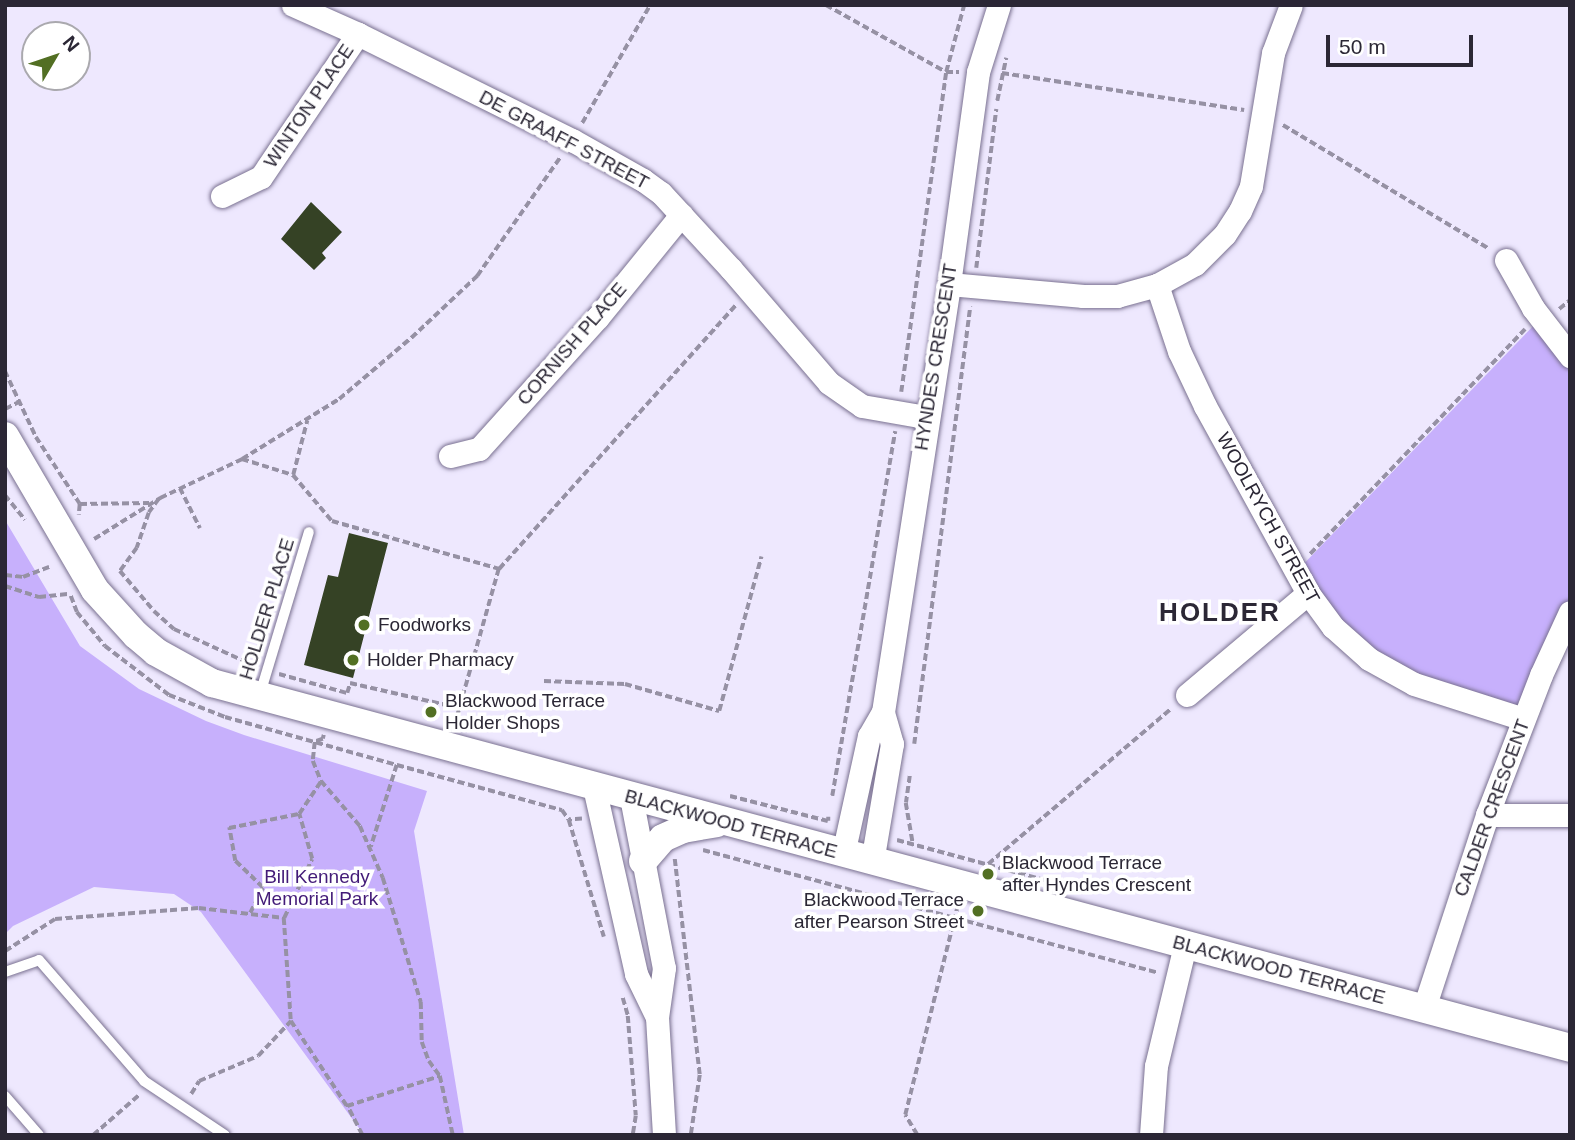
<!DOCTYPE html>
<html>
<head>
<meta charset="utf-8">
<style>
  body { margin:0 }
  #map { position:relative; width:1575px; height:1140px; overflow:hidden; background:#eee8fe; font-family:Arial,sans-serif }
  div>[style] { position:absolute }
  .green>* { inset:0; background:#c7b0fc }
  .building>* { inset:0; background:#354225 }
  .path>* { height:3.5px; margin-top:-1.75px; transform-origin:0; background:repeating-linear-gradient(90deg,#9691a4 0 7px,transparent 0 10.5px) }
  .roads { filter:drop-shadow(0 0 2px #797090) drop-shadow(0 0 2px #797090) }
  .service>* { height:10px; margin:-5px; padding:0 5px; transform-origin:5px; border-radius:5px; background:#fff }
  .minor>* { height:23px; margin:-11.5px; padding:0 11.5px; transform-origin:11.5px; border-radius:11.5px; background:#fff }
  .tertiary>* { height:28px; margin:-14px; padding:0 14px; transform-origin:14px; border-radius:14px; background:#fff }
  .dots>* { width:19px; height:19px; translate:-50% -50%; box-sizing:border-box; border:4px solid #fff; border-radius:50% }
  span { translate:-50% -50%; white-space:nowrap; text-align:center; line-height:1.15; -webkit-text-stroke:7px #fff; paint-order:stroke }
  .street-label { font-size:19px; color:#2b2735 }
  .poi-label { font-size:19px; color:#2b2735 }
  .left { translate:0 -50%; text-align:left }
  .right { translate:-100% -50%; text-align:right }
  .park-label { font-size:19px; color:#431b78 }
  .district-label { font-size:26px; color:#2b2735; font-weight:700; letter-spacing:2px }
  .frame { position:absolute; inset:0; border:7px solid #2b2735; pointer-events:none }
  .north { position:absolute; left:21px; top:21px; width:70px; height:70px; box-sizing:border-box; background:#fff; border:2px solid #aaa9ae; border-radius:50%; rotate:51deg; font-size:19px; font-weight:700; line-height:28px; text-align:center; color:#2b2735 }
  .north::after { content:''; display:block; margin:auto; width:24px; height:32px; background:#526f23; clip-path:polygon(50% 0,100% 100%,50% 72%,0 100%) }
  .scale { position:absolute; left:1326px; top:35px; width:147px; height:32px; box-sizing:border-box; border:4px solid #2b2735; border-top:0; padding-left:9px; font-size:21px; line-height:24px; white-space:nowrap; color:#2b2735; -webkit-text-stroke:5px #fff; paint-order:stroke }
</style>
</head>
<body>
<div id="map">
  <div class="green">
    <i style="clip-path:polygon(1538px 321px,1570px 363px,1570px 611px,1520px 716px,1367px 665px,1294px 574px)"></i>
    <i style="clip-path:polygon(5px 520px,80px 646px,139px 689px,206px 721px,244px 735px,427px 791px,414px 831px,464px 1135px,364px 1135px,201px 912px,174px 894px,94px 887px,13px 926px,5px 934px)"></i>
  </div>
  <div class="building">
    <i style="clip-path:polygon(311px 202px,342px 232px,322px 253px,326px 258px,314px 270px,281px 239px)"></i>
    <i style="clip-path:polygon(349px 533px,388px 543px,353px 678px,304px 665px,328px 575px,338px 577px)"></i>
  </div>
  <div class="path">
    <i style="left:826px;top:5px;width:137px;rotate:29.2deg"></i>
    <i style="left:946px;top:72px;width:13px"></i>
    <i style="left:1002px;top:73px;width:245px;rotate:8.7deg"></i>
    <i style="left:997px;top:101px;width:44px;rotate:-78.2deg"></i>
    <i style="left:582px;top:123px;width:136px;rotate:-60deg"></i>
    <i style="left:1283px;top:125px;width:240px;rotate:31deg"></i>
    <i style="left:976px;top:268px;width:160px;rotate:-82.8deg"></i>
    <i style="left:1559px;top:309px;width:14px;rotate:-39deg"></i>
    <i style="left:5px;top:371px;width:73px;rotate:64.8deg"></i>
    <i style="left:36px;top:437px;width:80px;rotate:56.7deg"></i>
    <i style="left:80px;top:504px;width:11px;rotate:95deg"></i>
    <i style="left:901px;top:392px;width:323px;rotate:-82deg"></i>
    <i style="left:946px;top:72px;width:69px;rotate:-75deg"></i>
    <i style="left:5px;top:409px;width:16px;rotate:-27deg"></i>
    <i style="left:242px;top:459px;width:53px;rotate:17.4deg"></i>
    <i style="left:293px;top:475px;width:60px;rotate:49.7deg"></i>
    <i style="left:332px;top:521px;width:174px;rotate:16deg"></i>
    <i style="left:499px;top:569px;width:162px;rotate:105.8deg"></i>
    <i style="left:293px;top:475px;width:56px;rotate:-75.5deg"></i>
    <i style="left:180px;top:488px;width:45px;rotate:63.4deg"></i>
    <i style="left:5px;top:495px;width:32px;rotate:51deg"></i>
    <i style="left:159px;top:499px;width:17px;rotate:126deg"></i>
    <i style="left:149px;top:513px;width:37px;rotate:109deg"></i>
    <i style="left:137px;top:548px;width:29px;rotate:126deg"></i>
    <i style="left:120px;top:571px;width:52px;rotate:49.6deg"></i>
    <i style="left:154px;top:611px;width:27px;rotate:42deg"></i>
    <i style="left:174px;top:629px;width:89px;rotate:24.6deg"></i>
    <i style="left:80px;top:504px;width:69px;rotate:-0.8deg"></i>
    <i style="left:94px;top:539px;width:78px;rotate:-31.8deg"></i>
    <i style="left:160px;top:498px;width:91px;rotate:-25.4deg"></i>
    <i style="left:242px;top:459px;width:114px;rotate:-31.7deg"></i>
    <i style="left:339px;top:399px;width:94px;rotate:-40.3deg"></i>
    <i style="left:411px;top:338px;width:91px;rotate:-43.2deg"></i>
    <i style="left:477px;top:276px;width:146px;rotate:-55deg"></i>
    <i style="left:1310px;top:554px;width:311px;rotate:-46.3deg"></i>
    <i style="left:499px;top:569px;width:355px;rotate:-48.1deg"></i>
    <i style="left:5px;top:575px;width:18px;rotate:6deg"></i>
    <i style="left:23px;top:577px;width:28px;rotate:-21deg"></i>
    <i style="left:5px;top:586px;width:36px;rotate:18deg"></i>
    <i style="left:39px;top:597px;width:31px;rotate:-6deg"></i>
    <i style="left:71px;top:596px;width:17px;rotate:69deg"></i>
    <i style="left:77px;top:612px;width:44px;rotate:50.5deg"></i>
    <i style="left:105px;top:646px;width:81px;rotate:37.4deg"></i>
    <i style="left:169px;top:695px;width:60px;rotate:21.4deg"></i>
    <i style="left:225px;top:717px;width:179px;rotate:15.6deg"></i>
    <i style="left:397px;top:765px;width:86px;rotate:107.6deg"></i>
    <i style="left:279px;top:674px;width:71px;rotate:15.6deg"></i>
    <i style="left:347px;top:693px;width:10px;rotate:-73deg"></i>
    <i style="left:350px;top:683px;width:112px;rotate:12.9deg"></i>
    <i style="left:544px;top:681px;width:81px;rotate:2.1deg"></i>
    <i style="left:625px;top:684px;width:98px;rotate:16deg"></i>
    <i style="left:719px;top:711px;width:160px;rotate:-74.7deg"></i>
    <i style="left:324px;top:735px;width:4px;rotate:104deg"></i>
    <i style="left:323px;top:739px;width:9px;rotate:159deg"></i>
    <i style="left:315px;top:742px;width:19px;rotate:96deg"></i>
    <i style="left:313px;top:761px;width:22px;rotate:68deg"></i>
    <i style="left:321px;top:781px;width:60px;rotate:49.1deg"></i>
    <i style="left:360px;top:826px;width:57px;rotate:66.1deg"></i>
    <i style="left:383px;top:878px;width:130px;rotate:73deg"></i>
    <i style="left:421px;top:1002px;width:40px;rotate:88.6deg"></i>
    <i style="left:422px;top:1042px;width:20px;rotate:70deg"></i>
    <i style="left:429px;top:1061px;width:19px;rotate:54deg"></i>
    <i style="left:440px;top:1076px;width:60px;rotate:77.6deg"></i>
    <i style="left:914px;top:744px;width:441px;rotate:-82.7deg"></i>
    <i style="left:397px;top:765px;width:171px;rotate:15.3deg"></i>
    <i style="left:562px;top:810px;width:12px;rotate:55deg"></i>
    <i style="left:910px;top:776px;width:27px;rotate:98deg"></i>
    <i style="left:906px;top:803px;width:42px;rotate:80.3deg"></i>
    <i style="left:730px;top:796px;width:101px;rotate:14.3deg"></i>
    <i style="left:828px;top:821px;width:4px;rotate:-90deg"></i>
    <i style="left:832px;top:796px;width:370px;rotate:-80.2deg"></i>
    <i style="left:582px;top:819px;width:13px;rotate:176deg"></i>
    <i style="left:569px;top:820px;width:122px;rotate:73.3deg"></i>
    <i style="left:897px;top:840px;width:161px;rotate:15.2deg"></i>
    <i style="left:703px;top:850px;width:471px;rotate:15.1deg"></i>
    <i style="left:675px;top:859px;width:217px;rotate:83.4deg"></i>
    <i style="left:700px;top:1075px;width:61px;rotate:98.5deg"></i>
    <i style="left:988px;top:864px;width:241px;rotate:-40.3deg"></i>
    <i style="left:250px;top:913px;width:28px;rotate:-63deg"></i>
    <i style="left:263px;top:888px;width:39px;rotate:-136deg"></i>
    <i style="left:235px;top:861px;width:34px;rotate:-100deg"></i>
    <i style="left:229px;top:828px;width:71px;rotate:-11.3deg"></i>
    <i style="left:284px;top:918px;width:65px;rotate:-64.6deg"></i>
    <i style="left:312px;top:859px;width:47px;rotate:-106.1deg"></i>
    <i style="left:299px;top:814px;width:40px;rotate:-56deg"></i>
    <i style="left:5px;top:951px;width:59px;rotate:-32.6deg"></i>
    <i style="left:55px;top:919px;width:144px;rotate:-4.4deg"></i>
    <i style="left:199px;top:908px;width:86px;rotate:6.7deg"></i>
    <i style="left:284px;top:918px;width:103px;rotate:86.1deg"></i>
    <i style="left:291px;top:1021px;width:102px;rotate:56.6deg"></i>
    <i style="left:623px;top:998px;width:19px;rotate:74deg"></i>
    <i style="left:628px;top:1016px;width:100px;rotate:85.4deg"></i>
    <i style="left:636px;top:1116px;width:19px;rotate:99deg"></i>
    <i style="left:191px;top:1094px;width:15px;rotate:-58deg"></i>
    <i style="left:199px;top:1081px;width:64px;rotate:-23deg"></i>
    <i style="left:258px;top:1056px;width:48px;rotate:-46.7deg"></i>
    <i style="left:93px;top:1135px;width:62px;rotate:-41.1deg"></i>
    <i style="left:362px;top:1135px;width:33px;rotate:-117deg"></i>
    <i style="left:347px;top:1106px;width:98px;rotate:-17.9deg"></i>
    <i style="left:917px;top:1135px;width:23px;rotate:-121deg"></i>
    <i style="left:905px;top:1115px;width:213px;rotate:-75.9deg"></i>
  </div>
  <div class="roads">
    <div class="service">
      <i style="left:260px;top:694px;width:169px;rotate:-73.2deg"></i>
      <i style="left:5px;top:972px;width:36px;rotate:-19deg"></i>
      <i style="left:39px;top:960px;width:160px;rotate:49deg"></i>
      <i style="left:144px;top:1081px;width:97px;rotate:33.7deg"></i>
      <i style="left:5px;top:1096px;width:52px;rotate:48.9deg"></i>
    </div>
    <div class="minor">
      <i style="left:293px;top:5px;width:71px;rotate:24deg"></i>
      <i style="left:358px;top:34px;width:239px;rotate:26.4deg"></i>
      <i style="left:572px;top:140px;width:81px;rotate:29.4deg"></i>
      <i style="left:643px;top:180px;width:22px;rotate:36deg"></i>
      <i style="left:661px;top:193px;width:103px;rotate:47.4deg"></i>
      <i style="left:731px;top:269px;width:150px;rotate:49.3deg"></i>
      <i style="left:829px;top:383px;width:40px;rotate:34.9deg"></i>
      <i style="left:862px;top:406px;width:65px;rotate:9.8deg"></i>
      <i style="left:222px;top:196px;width:43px;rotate:-26deg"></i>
      <i style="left:261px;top:177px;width:173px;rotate:-55.9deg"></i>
      <i style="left:1506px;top:260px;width:55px;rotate:60.6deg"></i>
      <i style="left:1533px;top:308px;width:61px;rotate:52.4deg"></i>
      <i style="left:949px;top:284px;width:135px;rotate:5.1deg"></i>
      <i style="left:1083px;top:296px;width:34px"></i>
      <i style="left:1117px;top:296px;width:41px;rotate:-15.4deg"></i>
      <i style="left:1157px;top:285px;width:43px;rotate:-28.9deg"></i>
      <i style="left:1195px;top:264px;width:42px;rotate:-45deg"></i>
      <i style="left:1225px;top:234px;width:27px;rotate:-57deg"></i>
      <i style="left:1240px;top:211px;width:27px;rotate:-66deg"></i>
      <i style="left:1251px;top:186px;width:135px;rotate:-80.6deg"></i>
      <i style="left:1273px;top:53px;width:51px;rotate:-69.4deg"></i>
      <i style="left:1157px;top:285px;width:70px;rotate:71.6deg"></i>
      <i style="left:1179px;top:351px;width:61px;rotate:64.7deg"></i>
      <i style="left:1205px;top:406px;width:213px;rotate:61.2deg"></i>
      <i style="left:1308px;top:593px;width:42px;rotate:53.7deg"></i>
      <i style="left:1333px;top:627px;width:48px;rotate:41.6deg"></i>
      <i style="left:1369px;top:659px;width:51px;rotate:29.1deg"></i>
      <i style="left:1414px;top:684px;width:115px;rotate:17.7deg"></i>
      <i style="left:450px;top:456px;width:30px;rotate:-14deg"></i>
      <i style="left:479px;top:449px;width:178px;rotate:-48deg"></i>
      <i style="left:598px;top:317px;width:132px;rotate:-50.9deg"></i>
      <i style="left:1187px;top:695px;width:158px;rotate:-40.1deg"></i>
      <i style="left:594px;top:787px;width:192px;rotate:77.3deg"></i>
      <i style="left:636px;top:974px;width:48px;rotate:64deg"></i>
      <i style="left:631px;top:797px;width:174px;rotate:79.1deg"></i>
      <i style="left:664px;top:968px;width:49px;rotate:98.1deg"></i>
      <i style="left:657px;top:1017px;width:118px;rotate:86.6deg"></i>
      <i style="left:1487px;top:815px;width:83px"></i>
      <i style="left:843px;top:854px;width:121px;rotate:-77.6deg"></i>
      <i style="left:869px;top:736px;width:28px;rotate:-60deg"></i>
      <i style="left:883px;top:712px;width:433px;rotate:-81.2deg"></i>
      <i style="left:949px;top:284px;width:214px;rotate:-82.2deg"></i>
      <i style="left:978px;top:72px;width:70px;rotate:-72.6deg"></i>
      <i style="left:872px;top:862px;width:120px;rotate:-80.4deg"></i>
      <i style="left:892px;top:744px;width:33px;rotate:-106deg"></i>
      <i style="left:1424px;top:1008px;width:203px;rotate:-71.9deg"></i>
      <i style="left:1487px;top:815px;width:150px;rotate:-68.9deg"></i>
      <i style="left:1541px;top:675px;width:69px;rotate:-65.3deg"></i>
      <i style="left:1151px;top:1135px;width:69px;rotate:-85.9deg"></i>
      <i style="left:1156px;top:1066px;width:124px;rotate:-76.5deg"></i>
    </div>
    <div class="tertiary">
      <i style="left:5px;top:436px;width:178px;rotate:59.7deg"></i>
      <i style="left:95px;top:590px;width:61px;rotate:47.7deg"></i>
      <i style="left:136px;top:635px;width:26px;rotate:40deg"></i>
      <i style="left:156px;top:652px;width:64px;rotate:29deg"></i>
      <i style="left:212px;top:683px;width:1406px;rotate:15.04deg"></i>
      <i style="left:643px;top:861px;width:30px;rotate:-49deg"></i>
      <i style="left:663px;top:838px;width:22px;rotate:-24deg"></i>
      <i style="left:683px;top:829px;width:34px;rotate:-10deg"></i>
    </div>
  </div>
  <div class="dots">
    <i style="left:364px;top:625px;background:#526f23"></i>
    <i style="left:353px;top:660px;background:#526f23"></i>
    <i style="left:431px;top:712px;background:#526f23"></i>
    <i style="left:988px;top:874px;background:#526f23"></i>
    <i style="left:978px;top:911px;background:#526f23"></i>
  </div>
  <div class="street-label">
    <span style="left:309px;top:106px;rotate:-56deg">WINTON PLACE</span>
    <span style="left:564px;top:140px;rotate:28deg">DE GRAAFF STREET</span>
    <span style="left:572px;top:344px;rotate:-49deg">CORNISH PLACE</span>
    <span style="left:936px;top:357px;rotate:-81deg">HYNDES CRESCENT</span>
    <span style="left:1268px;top:518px;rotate:61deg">WOOLRYCH STREET</span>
    <span style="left:267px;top:609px;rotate:-73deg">HOLDER PLACE</span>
    <span style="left:1492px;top:808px;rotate:-70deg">CALDER CRESCENT</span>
    <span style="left:731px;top:824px;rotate:15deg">BLACKWOOD TERRACE</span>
    <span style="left:1279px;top:970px;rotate:15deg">BLACKWOOD TERRACE</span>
  </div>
  <div class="poi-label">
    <span class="left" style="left:378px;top:625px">Foodworks</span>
    <span class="left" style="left:367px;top:660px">Holder Pharmacy</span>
    <span class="left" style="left:445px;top:712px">Blackwood Terrace<br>Holder Shops</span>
    <span class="left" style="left:1002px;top:874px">Blackwood Terrace<br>after Hyndes Crescent</span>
    <span class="right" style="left:964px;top:911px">Blackwood Terrace<br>after Pearson Street</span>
  </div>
  <div class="park-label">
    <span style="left:317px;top:888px">Bill Kennedy<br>Memorial Park</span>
  </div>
  <div class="district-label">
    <span style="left:1220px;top:613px">HOLDER</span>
  </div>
  <div class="frame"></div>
  <div class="north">N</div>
  <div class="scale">50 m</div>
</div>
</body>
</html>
